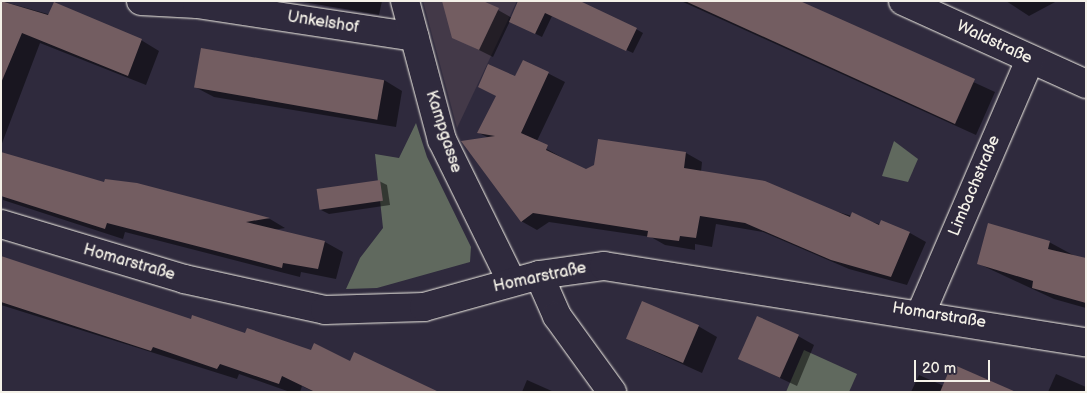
<!DOCTYPE html>
<html>
<head>
<meta charset="utf-8">
<style>
  body { margin:0 }
  #map { position:relative; width:1087px; height:393px; overflow:hidden; background:#2f2a3d; font-family:"Balsamiq Sans",sans-serif }
  div>[style] { position:absolute }
  .built>* { inset:0; background:#433948 }
  .green>* { inset:0; background:#60695e }
  .shadow>* { inset:0; background:#0007 }
  .building>* { inset:0; background:#735d61; transform-origin:0 0 }
  .roads { filter:drop-shadow(0 0 1px #f4f1e8) drop-shadow(0 0 1px #f4f1e8) }
  .minor>* { height:28px; margin:-14px; padding:0 14px; transform-origin:14px; border-radius:14px; background:#2f2a3d }
  span { translate:-50% -50%; white-space:nowrap; text-align:center; line-height:1.15; -webkit-text-stroke:4px #2f2a3d; paint-order:stroke }
  .street-label { font-size:16px; color:#f4f1e8 }
  .frame { position:absolute; inset:0; border:2px solid #f4f1e8; pointer-events:none }
  .scale { position:absolute; left:914px; top:360px; width:76px; height:22px; box-sizing:border-box; border:2px solid #f4f1e8; border-top:0; padding-left:6px; font-size:15px; line-height:18px; white-space:nowrap; color:#f4f1e8; -webkit-text-stroke:4px #2f2a3d; paint-order:stroke }
</style>
</head>
<body>
<div id="map">
  <div class="built">
    <i style="clip-path:polygon(423px 1px,517px 1px,457px 128px)"></i>
  </div>
  <div class="green">
    <i style="clip-path:polygon(416px 123px,427px 157px,471px 247px,470px 262px,377px 288px,346px 289px,360px 258px,383px 228px,375px 154px,399px 158px)"></i>
    <i style="clip-path:polygon(894px 141px,918px 159px,908px 182px,882px 176px)"></i>
    <i style="clip-path:polygon(804px 350px,857px 374px,849px 392px,786px 392px)"></i>
  </div>
  <div class="shadow">
    <i style="clip-path:polygon(1px 1px,141px 40px,159px 51px,146px 85px,40px 43px,1px 146px)"></i>
    <i style="clip-path:polygon(298px 1px,382px 1px,379px 15px)"></i>
    <i style="clip-path:polygon(520px 1px,636px 29px,643px 33px,633px 53px,552px 16px,542px 37px,510px 21px,493px 57px,453px 37px,498px 10px,512px 18px)"></i>
    <i style="clip-path:polygon(681px 1px,797px 1px,995px 92px,976px 135px)"></i>
    <i style="clip-path:polygon(1006px 1px,1057px 1px,1029px 16px)"></i>
    <i style="clip-path:polygon(524px 61px,565px 82px,536px 143px,586px 171px,686px 153px,702px 162px,701px 172px,910px 233px,926px 242px,907px 285px,849px 269px,763px 232px,716px 224px,712px 247px,695px 244px,695px 250px,665px 245px,651px 237px,549px 222px,537px 230px,521px 221px,489px 138px,479px 133px,497px 96px,479px 86px,516px 78px)"></i>
    <i style="clip-path:polygon(384px 80px,402px 91px,396px 127px,214px 97px,195px 87px)"></i>
    <i style="clip-path:polygon(1px 153px,104px 184px,137px 184px,270px 219px,285px 228px,274px 230px,325px 242px,343px 252px,336px 279px,301px 272px,300px 277px,125px 232px,123px 239px,3px 200px)"></i>
    <i style="clip-path:polygon(379px 181px,387px 185px,390px 205px,329px 214px,321px 210px)"></i>
    <i style="clip-path:polygon(1049px 242px,1086px 262px,1086px 308px,1054px 299px,979px 264px)"></i>
    <i style="clip-path:polygon(1px 258px,192px 321px,350px 362px,435px 392px,314px 392px,302px 386px,300px 392px,290px 392px,239px 374px,237px 379px,1px 305px)"></i>
    <i style="clip-path:polygon(698px 326px,717px 337px,702px 373px,627px 339px)"></i>
    <i style="clip-path:polygon(798px 336px,814px 345px,797px 386px,740px 359px)"></i>
    <i style="clip-path:polygon(1056px 374px,1086px 387px,1086px 392px,1048px 392px)"></i>
    <i style="clip-path:polygon(919px 375px,944px 386px,1013px 392px,911px 392px)"></i>
    <i style="clip-path:polygon(527px 380px,554px 392px,522px 392px)"></i>
  </div>
  <div class="building">
    <i style="clip-path:polygon(1px 1px,48px 15px,54px 2px,142px 39px,128px 76px,22px 33px,1px 83px)"></i>
    <i style="clip-path:polygon(442px 1px,483px 1px,499px 8px,479px 50px,452px 38px)"></i>
    <i style="clip-path:polygon(518px 1px,580px 1px,637px 28px,626px 51px,545px 13px,535px 34px,509px 22px)"></i>
    <i style="clip-path:polygon(685px 1px,800px 1px,975px 79px,955px 124px)"></i>
    <i style="left:201px;top:48px;width:186px;height:40px;rotate:10deg"></i>
    <i style="clip-path:polygon(523px 60px,549px 72px,521px 133px,548px 145px,546px 150px,586px 169px,594px 165px,598px 139px,686px 152px,684px 168px,765px 181px,850px 217px,852px 212px,879px 225px,881px 220px,910px 232px,891px 277px,831px 260px,745px 223px,700px 216px,696px 238px,680px 236px,679px 241px,647px 237px,648px 231px,533px 213px,521px 222px,461px 141px,495px 136px,477px 133px,496px 96px,478px 87px,488px 64px,515px 76px)"></i>
    <i style="clip-path:polygon(1px 152px,104px 182px,105px 179px,137px 183px,270px 218px,246px 222px,325px 241px,318px 269px,283px 263px,282px 268px,107px 223px,105px 229px,1px 196px)"></i>
    <i style="left:380px;top:180px;width:21px;height:64px;rotate:82deg"></i>
    <i style="clip-path:polygon(988px 223px,1050px 241px,1048px 249px,1086px 258px,1086px 303px,1032px 288px,1033px 281px,977px 264px)"></i>
    <i style="clip-path:polygon(1px 256px,191px 319px,192px 315px,245px 333px,247px 328px,311px 350px,314px 343px,350px 361px,354px 352px,439px 392px,315px 392px,282px 376px,279px 384px,220px 364px,217px 369px,153px 347px,151px 351px,1px 302px)"></i>
    <i style="left:642px;top:301px;width:62px;height:41px;rotate:23deg"></i>
    <i style="left:757px;top:316px;width:46px;height:47px;rotate:24deg"></i>
    <i style="clip-path:polygon(952px 364px,1016px 392px,940px 392px)"></i>
  </div>
  <div class="roads">
    <div class="minor">
      <i style="left:141px;top:1px;width:56px;rotate:3.1deg"></i>
      <i style="left:197px;top:4px;width:220px;rotate:8.6deg"></i>
      <i style="left:405px;top:1px;width:144px;rotate:75.1deg"></i>
      <i style="left:442px;top:140px;width:158px;rotate:63.8deg"></i>
      <i style="left:903px;top:1px;width:201px;rotate:24.4deg"></i>
      <i style="left:1px;top:224px;width:191px;rotate:16.7deg"></i>
      <i style="left:184px;top:279px;width:144px;rotate:12.4deg"></i>
      <i style="left:325px;top:310px;width:99px;rotate:-1.7deg"></i>
      <i style="left:424px;top:307px;width:119px;rotate:-15.5deg"></i>
      <i style="left:539px;top:275px;width:66px;rotate:-7.9deg"></i>
      <i style="left:604px;top:266px;width:488px;rotate:9deg"></i>
      <i style="left:539px;top:275px;width:45px;rotate:66.3deg"></i>
      <i style="left:557px;top:316px;width:94px;rotate:54.1deg"></i>
      <i style="left:921px;top:313px;width:275px;rotate:-66.7deg"></i>
    </div>
  </div>
  <div class="street-label">
    <span style="left:323px;top:23px;rotate:9deg">Unkelshof</span>
    <span style="left:994px;top:43px;rotate:25deg">Waldstraße</span>
    <span style="left:443px;top:132px;rotate:72deg">Kampgasse</span>
    <span style="left:975px;top:186px;rotate:-67deg">Limbachstraße</span>
    <span style="left:129px;top:263px;rotate:16deg">Homarstraße</span>
    <span style="left:540px;top:278px;rotate:-12deg">Homarstraße</span>
    <span style="left:939px;top:316px;rotate:9deg">Homarstraße</span>
  </div>
  <div class="frame"></div>
  <div class="scale">20 m</div>
</div>
</body>
</html>
